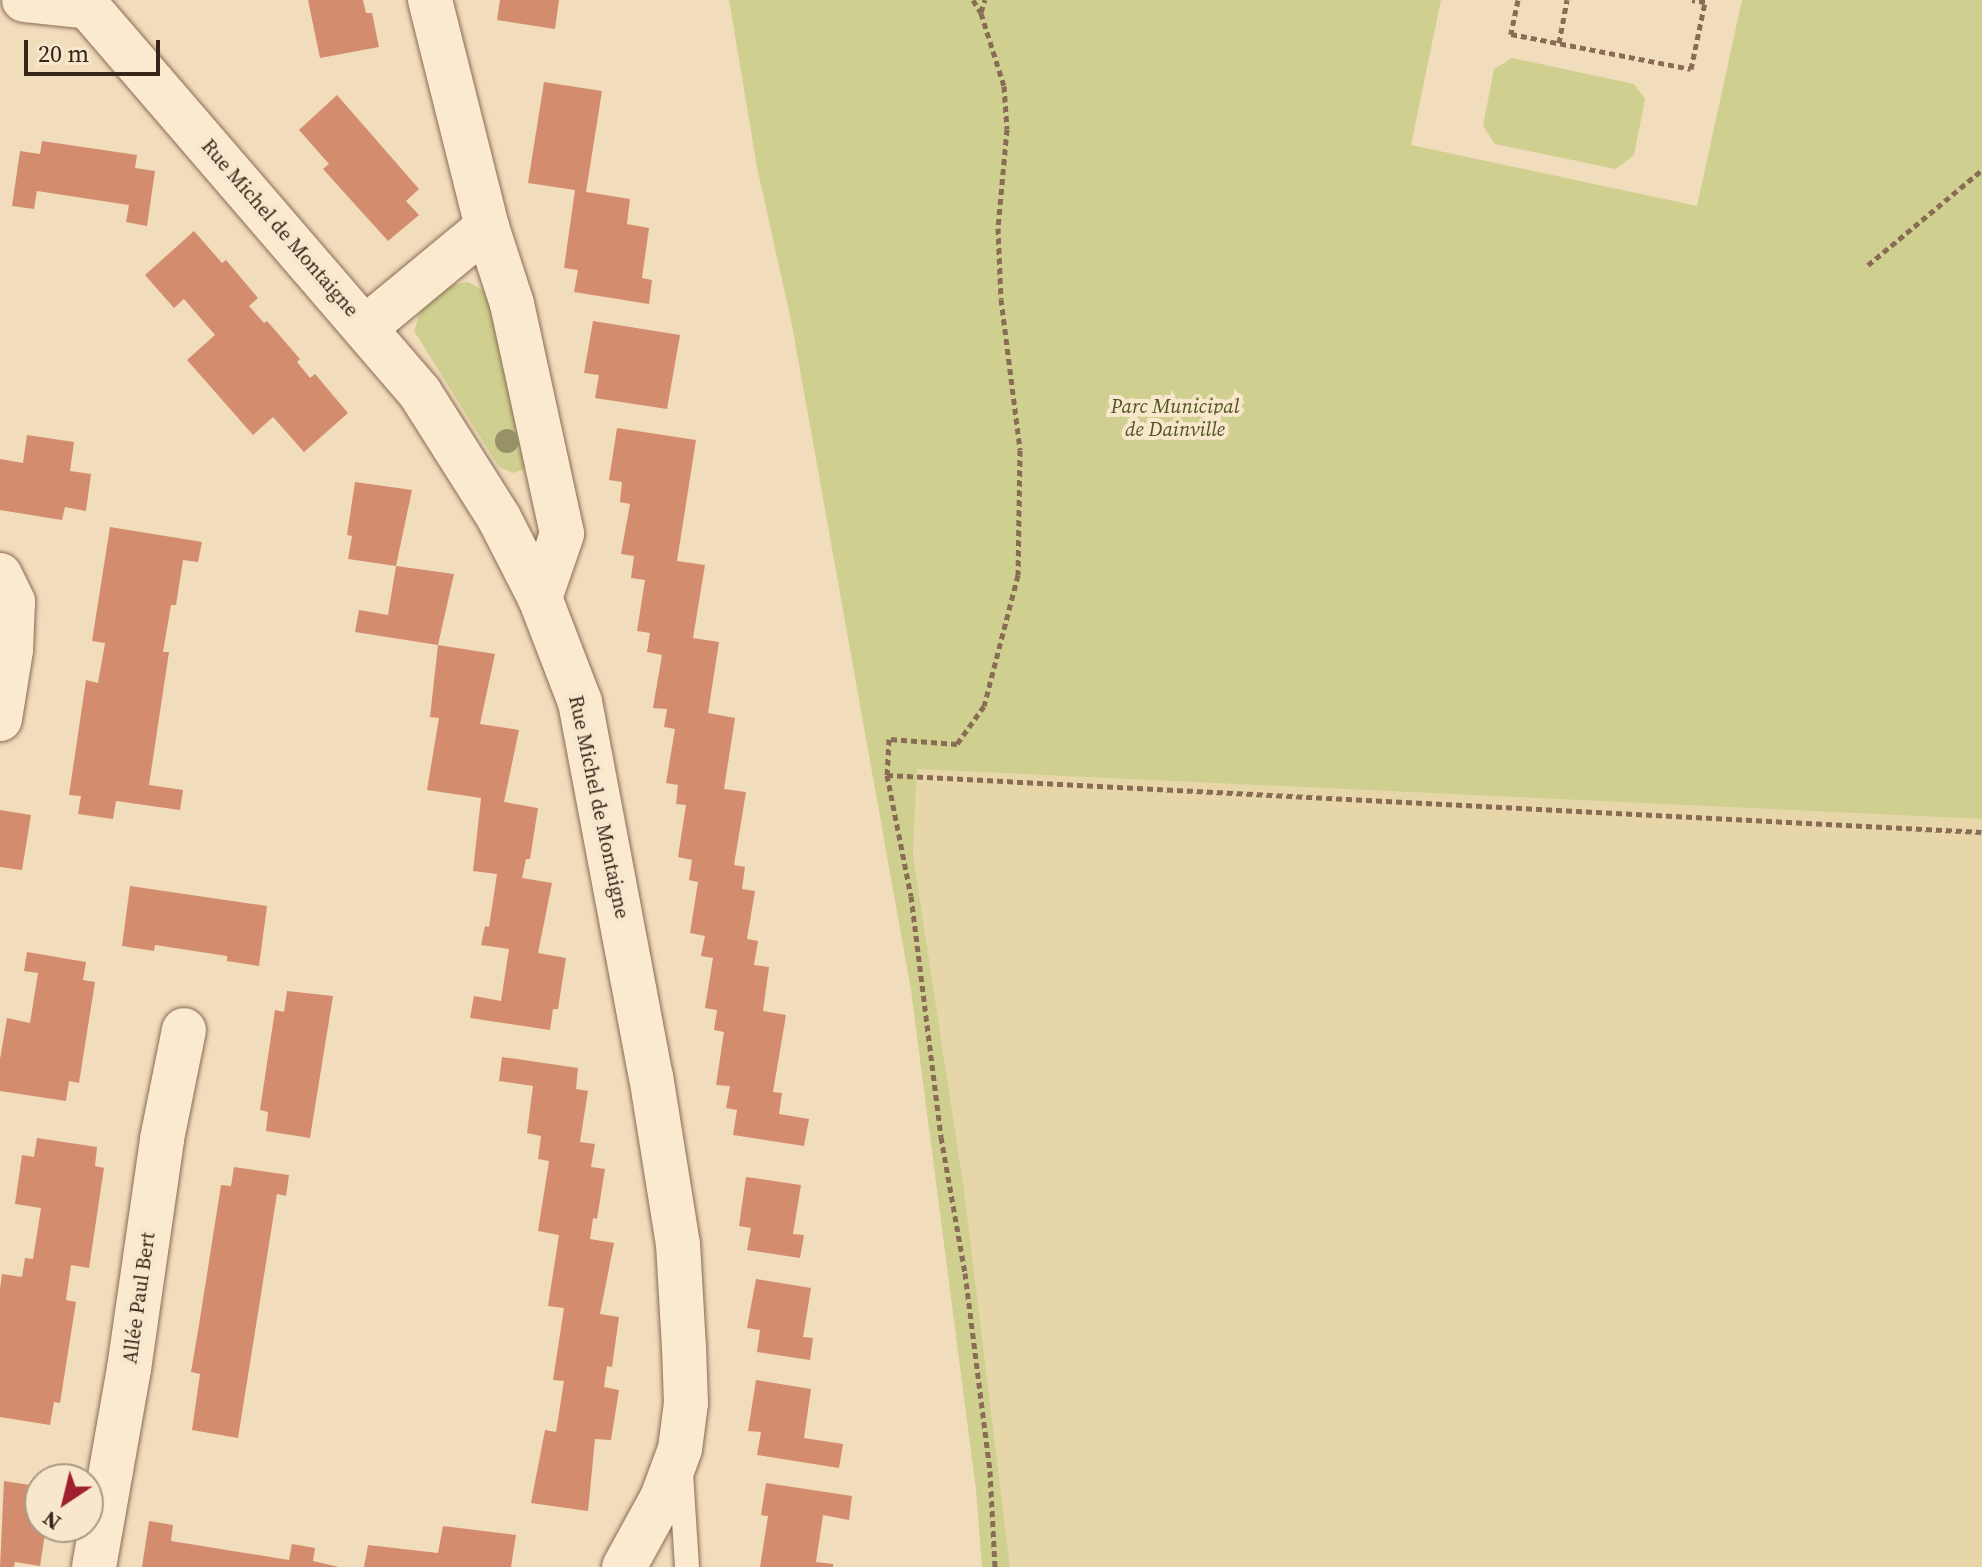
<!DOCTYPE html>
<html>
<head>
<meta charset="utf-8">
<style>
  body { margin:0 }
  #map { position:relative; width:1982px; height:1567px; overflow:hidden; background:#f1dcbc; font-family:"Source Serif 4",serif }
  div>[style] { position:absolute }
  .farmland>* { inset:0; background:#e7d6a9 }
  .green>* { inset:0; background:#cfd08f }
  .building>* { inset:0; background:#d38d6e }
  .path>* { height:5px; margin-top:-2.5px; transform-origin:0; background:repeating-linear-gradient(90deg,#8a6b54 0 6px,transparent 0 10px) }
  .roads { filter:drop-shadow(0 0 2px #8a6b54) drop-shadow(0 0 2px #8a6b54) }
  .service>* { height:24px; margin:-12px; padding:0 12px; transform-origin:12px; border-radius:12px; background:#fcead0 }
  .minor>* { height:44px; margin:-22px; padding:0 22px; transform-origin:22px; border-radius:22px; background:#fcead0 }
  .trees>* { width:24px; height:24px; margin:-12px; border-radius:50%; background:#979266 }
  span { translate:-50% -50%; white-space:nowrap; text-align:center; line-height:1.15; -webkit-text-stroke:8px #f8e7cc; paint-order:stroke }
  .street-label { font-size:20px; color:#38251a }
  .park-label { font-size:20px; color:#4e561f; font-style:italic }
  .north { position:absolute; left:24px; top:1463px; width:80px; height:80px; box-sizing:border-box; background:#f8e7cc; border:2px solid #ab9985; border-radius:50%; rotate:215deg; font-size:22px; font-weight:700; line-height:32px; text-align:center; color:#38251a }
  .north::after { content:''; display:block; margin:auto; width:28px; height:36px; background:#9e1f2e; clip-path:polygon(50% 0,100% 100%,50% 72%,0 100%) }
  .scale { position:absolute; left:24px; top:40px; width:136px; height:36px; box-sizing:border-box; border:4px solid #38251a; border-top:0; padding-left:10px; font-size:24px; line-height:28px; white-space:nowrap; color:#38251a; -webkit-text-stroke:6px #f8e7cc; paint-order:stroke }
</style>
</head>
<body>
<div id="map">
  <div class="farmland">
    <i style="clip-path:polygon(917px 769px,1982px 819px,1982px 1567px,1010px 1567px,964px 1189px,913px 854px)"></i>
  </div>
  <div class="green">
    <i style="clip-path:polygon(729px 0,1441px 0,1411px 145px,1697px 206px,1742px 0,1982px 0,1982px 819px,917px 769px,913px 854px,964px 1189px,1010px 1567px,982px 1567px,976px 1490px,911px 990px,792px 325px,757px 167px)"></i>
    <i style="clip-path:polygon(1512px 58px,1634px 84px,1645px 99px,1634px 155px,1616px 169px,1495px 144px,1483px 126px,1494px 69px)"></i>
    <i style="clip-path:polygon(468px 282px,488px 293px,526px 456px,524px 469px,513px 473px,499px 467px,414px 331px,422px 306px,450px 285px)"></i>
  </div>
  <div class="building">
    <i style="clip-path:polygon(308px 0,363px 0,366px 13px,372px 13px,379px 47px,320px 58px)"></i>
    <i style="clip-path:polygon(500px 0,559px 0,555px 29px,497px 20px)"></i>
    <i style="clip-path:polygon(544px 82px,602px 91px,586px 192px,630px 199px,627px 224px,649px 228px,642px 278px,652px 280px,649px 304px,574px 292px,578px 270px,564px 268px,575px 190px,528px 183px)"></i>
    <i style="clip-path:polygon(337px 95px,419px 189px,406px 201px,419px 215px,388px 241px,323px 169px,329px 164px,299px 130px)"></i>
    <i style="clip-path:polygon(42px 141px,137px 155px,135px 168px,155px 171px,147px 226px,126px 222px,129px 205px,37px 191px,34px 209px,12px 206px,20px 151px,40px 154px)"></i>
    <i style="clip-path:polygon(194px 231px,222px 263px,226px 260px,258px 298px,249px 306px,264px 323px,267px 321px,300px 359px,297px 362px,310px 378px,315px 374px,348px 413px,304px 452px,273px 417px,253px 435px,187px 360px,215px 335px,184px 299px,174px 308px,145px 275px)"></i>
    <i style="clip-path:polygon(593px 321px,680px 335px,667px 409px,595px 398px,599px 375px,584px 373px)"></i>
    <i style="clip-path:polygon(617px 428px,696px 440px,677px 561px,705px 565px,693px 638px,719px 642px,708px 713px,735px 718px,724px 789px,746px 792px,734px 865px,745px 867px,742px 889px,755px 891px,747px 939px,758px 941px,754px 965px,769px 967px,763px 1011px,786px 1015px,773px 1092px,782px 1093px,779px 1114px,809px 1119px,804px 1146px,733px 1135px,737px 1110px,726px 1108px,730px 1086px,716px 1085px,724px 1032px,714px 1030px,717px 1010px,705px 1008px,713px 958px,701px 956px,705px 936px,690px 933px,698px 882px,689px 880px,692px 860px,678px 857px,686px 805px,676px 804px,678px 785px,666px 783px,675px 729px,664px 727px,667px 709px,653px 708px,662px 655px,647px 652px,650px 633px,637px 631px,645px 580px,631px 578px,634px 556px,621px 554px,630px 504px,620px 502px,622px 482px,609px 480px)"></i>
    <i style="clip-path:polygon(27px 435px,74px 442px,70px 471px,91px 474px,86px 511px,65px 507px,62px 520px,0 510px,0 459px,23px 463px)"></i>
    <i style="clip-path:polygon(355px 482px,412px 490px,396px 566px,348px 559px,352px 536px,347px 535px)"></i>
    <i style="clip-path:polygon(110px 527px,202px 542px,198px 562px,183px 560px,176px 605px,171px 605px,163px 652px,169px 652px,149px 785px,183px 790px,180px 810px,116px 801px,113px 819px,78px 814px,81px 796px,69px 795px,86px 680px,98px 683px,105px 643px,92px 641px)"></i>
    <i style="clip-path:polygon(396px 566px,454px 574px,438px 645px,355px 632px,359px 610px,388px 615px)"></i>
    <i style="clip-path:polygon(438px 645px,495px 654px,480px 724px,519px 730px,504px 802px,538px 808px,530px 859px,526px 859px,522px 878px,552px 883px,538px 953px,566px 958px,558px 1009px,553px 1009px,550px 1030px,470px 1018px,474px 996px,501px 1001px,509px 949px,481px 945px,485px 926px,489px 927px,497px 874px,473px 871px,481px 798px,427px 790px,439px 718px,430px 717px)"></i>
    <i style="clip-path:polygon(0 810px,31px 815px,22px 870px,0 867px)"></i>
    <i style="clip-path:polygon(130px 886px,267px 906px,259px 966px,227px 961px,227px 956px,155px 945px,154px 951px,122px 946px)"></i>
    <i style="clip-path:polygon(27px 952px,86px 962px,83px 980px,95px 982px,79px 1083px,69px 1081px,66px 1101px,0 1091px,0 1059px,7px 1018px,30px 1023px,38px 973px,24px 971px)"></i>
    <i style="clip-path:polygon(287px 991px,333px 996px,310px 1138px,266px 1131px,268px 1112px,260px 1110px,275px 1010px,284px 1012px)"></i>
    <i style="clip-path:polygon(502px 1057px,578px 1068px,576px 1089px,588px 1091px,580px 1142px,595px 1144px,591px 1167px,605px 1169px,597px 1219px,593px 1218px,590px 1239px,614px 1243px,600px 1314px,619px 1317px,612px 1367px,607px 1366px,604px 1387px,619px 1390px,611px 1440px,595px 1439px,588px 1511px,531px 1503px,545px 1430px,556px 1432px,564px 1381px,553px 1380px,564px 1308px,548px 1306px,559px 1235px,538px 1231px,549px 1161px,538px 1159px,541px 1136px,527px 1133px,533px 1086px,499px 1081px)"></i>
    <i style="clip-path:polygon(37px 1138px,97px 1147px,95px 1166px,104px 1168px,89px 1268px,71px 1265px,66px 1300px,76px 1302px,60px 1403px,54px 1402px,50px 1425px,0 1417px,0 1289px,2px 1274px,22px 1277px,25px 1258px,33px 1259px,41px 1208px,15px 1204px,22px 1155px,34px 1157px)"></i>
    <i style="clip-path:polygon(234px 1167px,289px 1175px,286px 1196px,277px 1194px,238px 1438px,192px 1430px,200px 1374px,191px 1372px,199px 1325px,221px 1185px,231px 1186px)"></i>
    <i style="clip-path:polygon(746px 1177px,801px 1185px,793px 1234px,804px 1235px,800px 1258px,747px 1250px,751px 1228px,739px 1226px)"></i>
    <i style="clip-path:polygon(756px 1279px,811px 1288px,803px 1337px,813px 1338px,810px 1360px,757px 1352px,760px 1330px,747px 1328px)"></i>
    <i style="clip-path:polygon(756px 1380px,811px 1389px,804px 1438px,843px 1444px,839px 1468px,757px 1455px,761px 1432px,748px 1431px)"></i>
    <i style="clip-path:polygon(4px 1481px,30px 1485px,26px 1510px,40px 1512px,40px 1527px,46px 1527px,40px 1566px,15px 1562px,14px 1567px,0 1567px)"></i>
    <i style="clip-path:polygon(766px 1483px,852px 1496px,849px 1520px,823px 1515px,816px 1562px,833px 1564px,833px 1567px,760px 1567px,768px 1516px,761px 1515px)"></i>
    <i style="clip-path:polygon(149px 1521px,173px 1525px,171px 1541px,289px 1560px,292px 1544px,315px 1548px,313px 1561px,339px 1567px,142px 1567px)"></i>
    <i style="clip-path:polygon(443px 1526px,516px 1535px,511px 1567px,364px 1567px,368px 1545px,438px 1553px)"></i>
  </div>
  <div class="path">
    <i style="left:973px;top:0;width:15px;rotate:58deg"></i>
    <i style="left:981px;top:13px;width:77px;rotate:72.5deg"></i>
    <i style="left:1004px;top:86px;width:43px;rotate:86deg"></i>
    <i style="left:1007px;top:129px;width:99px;rotate:95.2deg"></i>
    <i style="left:998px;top:228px;width:71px;rotate:87.6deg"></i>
    <i style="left:1001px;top:299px;width:152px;rotate:82.8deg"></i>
    <i style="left:1020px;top:450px;width:125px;rotate:90.9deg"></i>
    <i style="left:1018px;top:575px;width:135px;rotate:104.5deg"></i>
    <i style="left:984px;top:706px;width:47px;rotate:125.4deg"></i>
    <i style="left:957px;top:744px;width:68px;rotate:-175.8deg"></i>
    <i style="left:889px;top:739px;width:36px;rotate:93deg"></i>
    <i style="left:887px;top:775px;width:123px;rotate:78.8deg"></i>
    <i style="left:911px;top:896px;width:243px;rotate:82.9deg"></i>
    <i style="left:941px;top:1137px;width:138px;rotate:80deg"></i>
    <i style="left:965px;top:1273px;width:200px;rotate:82.8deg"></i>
    <i style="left:990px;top:1471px;width:96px;rotate:87deg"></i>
    <i style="left:1518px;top:0;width:35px;rotate:102deg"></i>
    <i style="left:1511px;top:34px;width:183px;rotate:11deg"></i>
    <i style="left:1691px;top:69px;width:68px;rotate:-78.2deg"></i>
    <i style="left:1705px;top:2px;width:13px;rotate:-171deg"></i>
    <i style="left:981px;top:12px;width:13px;rotate:-72deg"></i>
    <i style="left:1559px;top:43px;width:44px;rotate:-79.5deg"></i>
    <i style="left:1868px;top:265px;width:148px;rotate:-39.8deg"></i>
    <i style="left:887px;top:775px;width:1096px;rotate:2.98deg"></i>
  </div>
  <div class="roads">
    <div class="service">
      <i style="left:681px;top:1474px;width:93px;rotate:86.3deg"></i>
    </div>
    <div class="minor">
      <i style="left:24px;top:0;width:65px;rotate:6.1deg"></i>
      <i style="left:82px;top:0;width:518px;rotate:49.3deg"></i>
      <i style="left:420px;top:393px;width:148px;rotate:57.7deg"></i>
      <i style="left:499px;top:518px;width:90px;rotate:62.9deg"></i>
      <i style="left:540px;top:598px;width:111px;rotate:69deg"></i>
      <i style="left:580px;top:702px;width:381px;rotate:79.3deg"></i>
      <i style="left:651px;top:1076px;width:170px;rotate:80.9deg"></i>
      <i style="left:678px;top:1244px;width:103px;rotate:86.7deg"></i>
      <i style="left:684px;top:1347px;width:56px;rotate:88deg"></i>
      <i style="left:686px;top:1403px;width:46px;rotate:97.4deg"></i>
      <i style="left:680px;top:1449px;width:52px;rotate:110.2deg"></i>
      <i style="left:662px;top:1498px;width:79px;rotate:118.8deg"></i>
      <i style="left:430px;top:0;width:234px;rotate:75.9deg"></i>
      <i style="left:487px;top:227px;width:81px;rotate:72deg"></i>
      <i style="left:512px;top:304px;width:235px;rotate:77.7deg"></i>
      <i style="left:562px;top:534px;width:68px;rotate:109deg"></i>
      <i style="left:366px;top:327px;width:157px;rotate:-39.6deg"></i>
      <i style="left:0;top:575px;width:30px;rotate:64deg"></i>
      <i style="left:13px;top:602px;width:48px;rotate:92.4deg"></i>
      <i style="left:11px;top:650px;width:70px;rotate:99.1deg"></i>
      <i style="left:94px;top:1567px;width:201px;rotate:-80deg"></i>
      <i style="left:129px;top:1369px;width:232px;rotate:-81.8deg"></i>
      <i style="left:162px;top:1139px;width:111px;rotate:-78.6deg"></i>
    </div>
  </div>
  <div class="trees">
    <i style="left:507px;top:441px"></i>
  </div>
  <div class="street-label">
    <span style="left:280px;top:228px;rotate:49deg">Rue Michel de Montaigne</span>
    <span style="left:599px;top:807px;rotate:78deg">Rue Michel de Montaigne</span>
    <span style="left:139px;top:1298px;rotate:-82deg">Allée Paul Bert</span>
  </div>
  <div class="park-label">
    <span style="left:1175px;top:418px">Parc Municipal<br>de Dainville</span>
  </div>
  <div class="north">N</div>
  <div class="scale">20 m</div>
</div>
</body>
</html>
